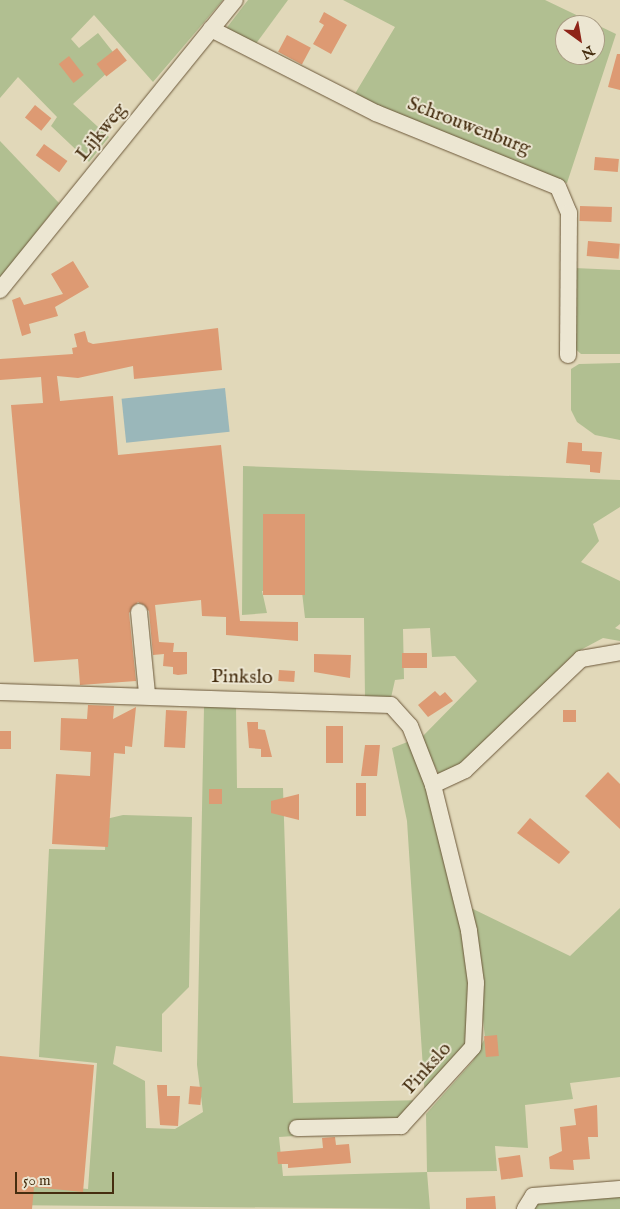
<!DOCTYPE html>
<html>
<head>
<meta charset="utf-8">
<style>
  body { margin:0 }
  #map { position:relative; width:620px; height:1209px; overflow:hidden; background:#e1d8b9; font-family:"IM FELL English",serif }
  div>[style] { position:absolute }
  .green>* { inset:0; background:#b1bf91 }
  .water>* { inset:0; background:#9ab7ba; transform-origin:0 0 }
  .building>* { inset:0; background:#dd9a73; transform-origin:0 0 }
  .roads { filter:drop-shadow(0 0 1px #6c583a) drop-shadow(0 0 1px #6c583a) }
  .minor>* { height:16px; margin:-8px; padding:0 8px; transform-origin:8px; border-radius:8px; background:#ece6d2 }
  span { translate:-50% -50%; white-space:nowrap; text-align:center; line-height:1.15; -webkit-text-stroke:4px #ece6d2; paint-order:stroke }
  .street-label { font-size:20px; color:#452d0f }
  .north { position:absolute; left:555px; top:15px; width:50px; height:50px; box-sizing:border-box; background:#ece6d2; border:1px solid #a99c84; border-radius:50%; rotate:148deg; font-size:14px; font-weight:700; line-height:20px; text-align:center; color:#452d0f }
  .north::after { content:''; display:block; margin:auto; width:18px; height:22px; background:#8f2418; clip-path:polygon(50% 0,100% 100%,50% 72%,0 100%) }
  .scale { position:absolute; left:15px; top:1172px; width:99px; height:22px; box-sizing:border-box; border:2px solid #452d0f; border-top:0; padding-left:6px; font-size:15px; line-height:18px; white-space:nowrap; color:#452d0f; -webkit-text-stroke:4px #ece6d2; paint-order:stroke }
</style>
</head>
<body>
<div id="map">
  <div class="green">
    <i style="clip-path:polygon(0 0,223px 0,153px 82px,94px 15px,71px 39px,79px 48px,98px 33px,120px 61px,73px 104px,109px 137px,89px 162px,51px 126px,57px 117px,18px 77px,0 98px)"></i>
    <i style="clip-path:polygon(248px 0,288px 0,255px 45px,225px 30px)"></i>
    <i style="clip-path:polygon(evenodd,343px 0,545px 0,616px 34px,567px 183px,353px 97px,395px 27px,343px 0,565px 25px,595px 25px,595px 55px,565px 55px,565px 25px)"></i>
    <i style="clip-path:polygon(0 141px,59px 203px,0 279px)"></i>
    <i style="clip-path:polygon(574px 268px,620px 270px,620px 354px,581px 354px,572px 346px)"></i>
    <i style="clip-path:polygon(620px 363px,620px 440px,595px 435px,577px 422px,571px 410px,571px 369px,579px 364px)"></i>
    <i style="clip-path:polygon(243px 466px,620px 480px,620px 507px,593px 524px,599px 541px,581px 562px,620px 581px,620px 624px,615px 628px,620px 630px,620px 641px,603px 638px,575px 653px,470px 760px,439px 774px,420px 739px,477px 681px,455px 656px,432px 657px,430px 628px,403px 629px,404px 679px,395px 680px,390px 702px,365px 698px,364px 618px,305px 618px,302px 592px,262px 591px,267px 613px,242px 615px)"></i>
    <i style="clip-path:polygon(236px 705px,237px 788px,283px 788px,293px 1103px,425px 1100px,407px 821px,392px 748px,410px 741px,449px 859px,469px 944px,473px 1023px,470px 1048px,448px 1076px,405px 1121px,388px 1130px,279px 1137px,283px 1176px,427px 1172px,426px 1114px,473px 1061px,485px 1038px,471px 908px,570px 956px,620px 908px,620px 1077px,570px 1083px,573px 1099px,525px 1105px,528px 1148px,495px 1146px,497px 1171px,427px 1172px,430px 1209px,0 1205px,0 1181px,88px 1189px,97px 1063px,39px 1057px,49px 849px,105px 850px,106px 819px,123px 815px,192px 817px,189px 987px,162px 1014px,162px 1052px,116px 1046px,113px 1064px,145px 1081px,146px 1128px,175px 1129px,203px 1112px,197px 1065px,204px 707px)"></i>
    <i style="clip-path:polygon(620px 1196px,620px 1209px,531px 1209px,541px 1201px)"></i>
  </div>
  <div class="water">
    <i style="left:225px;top:388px;width:44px;height:104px;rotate:84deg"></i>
  </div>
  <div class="building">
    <i style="clip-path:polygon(324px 12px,347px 25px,331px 54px,313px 44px,324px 25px,319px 22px)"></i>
    <i style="left:287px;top:35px;width:27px;height:19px;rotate:28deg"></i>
    <i style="left:117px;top:48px;width:16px;height:26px;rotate:52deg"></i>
    <i style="clip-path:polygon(617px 54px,620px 54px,620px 90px,608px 87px)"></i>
    <i style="left:69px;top:56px;width:24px;height:13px;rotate:52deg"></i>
    <i style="left:35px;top:105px;width:21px;height:16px;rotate:39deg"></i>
    <i style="left:44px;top:144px;width:29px;height:14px;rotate:36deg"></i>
    <i style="left:595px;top:157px;width:24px;height:13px;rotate:5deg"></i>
    <i style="left:580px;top:206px;width:32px;height:15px;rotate:2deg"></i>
    <i style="left:588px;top:241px;width:32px;height:15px;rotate:5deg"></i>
    <i style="clip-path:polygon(73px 261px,89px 287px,55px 307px,58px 316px,29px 324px,31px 333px,22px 336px,12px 300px,20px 297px,24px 305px,63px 294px,51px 274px)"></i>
    <i style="clip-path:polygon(218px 328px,222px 370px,134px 379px,133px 366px,78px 378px,57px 376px,60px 401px,113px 396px,118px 455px,221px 445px,240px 621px,298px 622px,298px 641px,226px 635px,226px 617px,202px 616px,201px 600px,155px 605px,159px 642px,174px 643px,173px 652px,187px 652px,187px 674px,178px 675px,173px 674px,173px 667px,163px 666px,164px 654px,153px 655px,149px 611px,138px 602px,129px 613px,136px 681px,80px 685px,78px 659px,34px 662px,11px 405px,43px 403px,41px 377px,0 380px,0 359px,73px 354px,72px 348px,77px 347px,74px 334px,85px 331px,88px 342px,93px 344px)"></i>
    <i style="clip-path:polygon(568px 442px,582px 443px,582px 451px,602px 452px,600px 473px,590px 472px,590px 465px,566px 463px)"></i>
    <i style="left:263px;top:514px;width:42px;height:81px"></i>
    <i style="left:402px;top:653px;width:25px;height:15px"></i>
    <i style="clip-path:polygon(314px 654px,351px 655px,350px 678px,314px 672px)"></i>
    <i style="left:279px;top:670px;width:16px;height:11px;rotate:4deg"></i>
    <i style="clip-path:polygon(435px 691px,440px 696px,445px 692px,453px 701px,428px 717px,418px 705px)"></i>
    <i style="clip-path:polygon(88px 705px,114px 706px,113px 719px,136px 707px,132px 747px,125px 746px,125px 754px,114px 753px,108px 847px,52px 844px,56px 774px,90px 776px,91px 752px,60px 750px,61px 718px,87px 719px)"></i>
    <i style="left:166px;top:710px;width:21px;height:37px;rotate:3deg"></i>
    <i style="left:563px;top:710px;width:13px;height:12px"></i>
    <i style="clip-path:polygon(247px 722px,258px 722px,258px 729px,265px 730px,272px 757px,261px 757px,261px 749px,249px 748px)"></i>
    <i style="left:326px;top:726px;width:17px;height:37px"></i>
    <i style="left:0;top:731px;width:11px;height:18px"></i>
    <i style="clip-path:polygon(365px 745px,380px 745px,377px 776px,361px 776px)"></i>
    <i style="clip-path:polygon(608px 772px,620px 784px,620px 829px,585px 796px)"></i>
    <i style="left:356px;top:783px;width:10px;height:33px"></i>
    <i style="left:209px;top:789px;width:13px;height:15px"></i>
    <i style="clip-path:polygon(299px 794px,299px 820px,271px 813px,271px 801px)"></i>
    <i style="clip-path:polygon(530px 818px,570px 852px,559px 864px,517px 833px)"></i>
    <i style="left:497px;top:1035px;width:21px;height:13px;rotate:85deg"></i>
    <i style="clip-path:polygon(0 1056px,94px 1065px,83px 1192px,34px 1187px,32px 1209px,0 1209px)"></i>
    <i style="clip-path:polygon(157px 1085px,167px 1085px,167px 1096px,180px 1096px,178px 1126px,160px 1125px)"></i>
    <i style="left:190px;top:1086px;width:12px;height:18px;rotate:5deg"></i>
    <i style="clip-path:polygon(597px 1105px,598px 1137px,588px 1137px,590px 1159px,573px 1160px,574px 1170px,550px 1169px,549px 1157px,562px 1151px,560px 1127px,576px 1125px,574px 1109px)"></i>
    <i style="clip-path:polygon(335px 1137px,336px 1145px,349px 1144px,351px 1163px,288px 1168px,288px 1164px,278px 1164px,277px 1152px,323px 1148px,322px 1138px)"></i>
    <i style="left:520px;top:1155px;width:22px;height:22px;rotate:82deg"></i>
    <i style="clip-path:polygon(495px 1196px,496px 1209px,466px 1209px,466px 1198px)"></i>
  </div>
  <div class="roads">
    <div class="minor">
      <i style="left:211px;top:29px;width:185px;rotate:27deg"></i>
      <i style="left:376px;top:113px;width:196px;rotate:22.1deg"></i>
      <i style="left:558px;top:187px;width:28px;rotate:67deg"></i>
      <i style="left:569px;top:213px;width:142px;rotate:90.4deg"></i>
      <i style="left:0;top:290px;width:373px;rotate:-51deg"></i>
      <i style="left:139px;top:612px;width:82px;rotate:84.4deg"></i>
      <i style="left:0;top:692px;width:391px;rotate:1.9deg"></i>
      <i style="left:391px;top:705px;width:28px;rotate:48deg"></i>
      <i style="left:410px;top:726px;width:63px;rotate:68.7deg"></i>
      <i style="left:433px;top:785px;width:150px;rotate:76.1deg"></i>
      <i style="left:469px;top:931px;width:52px;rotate:82.3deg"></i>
      <i style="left:476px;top:983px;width:64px;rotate:92.7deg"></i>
      <i style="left:473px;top:1047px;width:107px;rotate:132.3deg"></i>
      <i style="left:401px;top:1126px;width:104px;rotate:178.9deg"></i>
      <i style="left:433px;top:785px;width:35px;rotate:-25deg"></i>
      <i style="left:465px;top:770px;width:161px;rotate:-43.7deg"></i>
      <i style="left:581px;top:659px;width:40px;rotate:-10deg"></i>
      <i style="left:525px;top:1209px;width:15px;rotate:-58deg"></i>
      <i style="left:533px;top:1196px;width:87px;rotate:-4.6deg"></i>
    </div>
  </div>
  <div class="street-label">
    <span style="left:469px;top:126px;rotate:21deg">Schrouwenburg</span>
    <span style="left:101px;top:132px;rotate:-51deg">Lijkweg</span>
    <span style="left:242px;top:677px;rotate:1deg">Pinkslo</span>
    <span style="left:427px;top:1068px;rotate:-48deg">Pinkslo</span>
  </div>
  <div class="north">N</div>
  <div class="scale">50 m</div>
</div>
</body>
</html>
